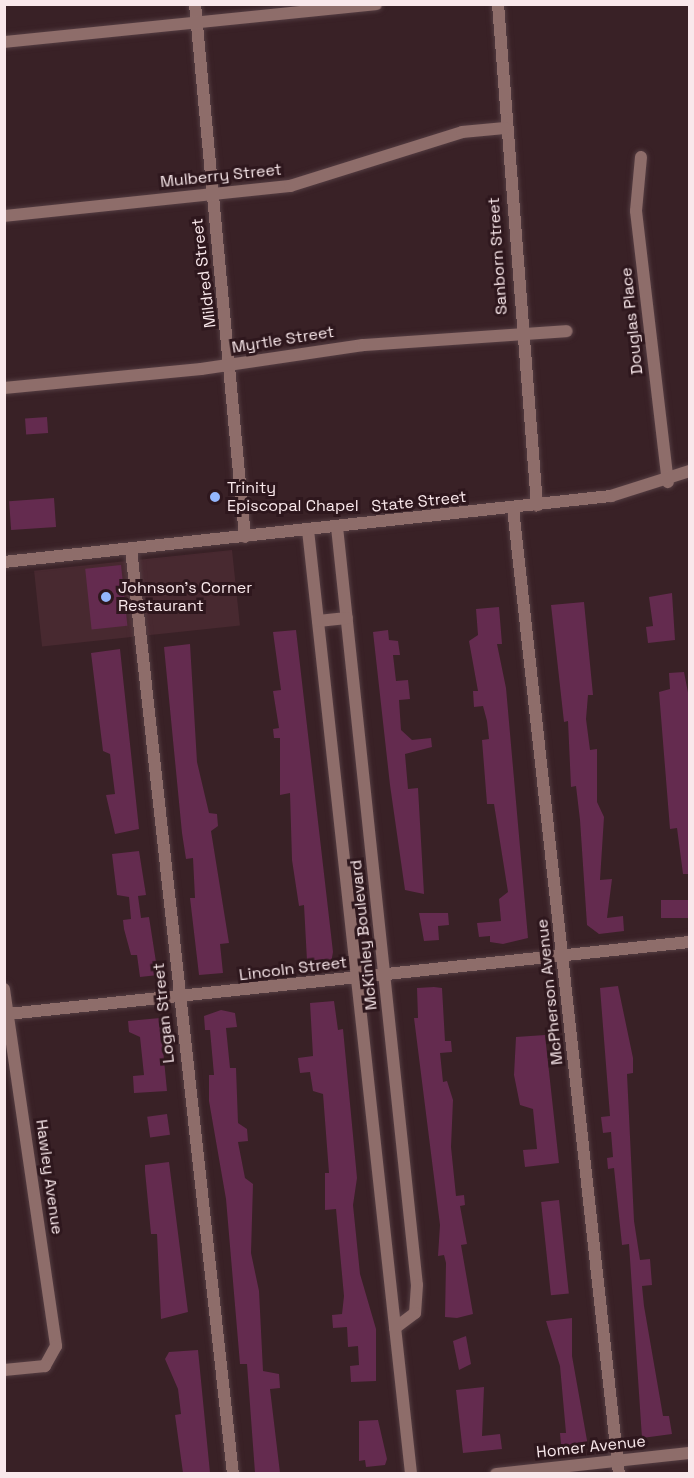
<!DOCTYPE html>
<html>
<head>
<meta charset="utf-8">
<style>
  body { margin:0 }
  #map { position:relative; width:694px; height:1478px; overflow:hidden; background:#392126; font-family:"Space Grotesk",sans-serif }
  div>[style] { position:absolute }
  .built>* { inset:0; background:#482930; transform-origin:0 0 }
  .building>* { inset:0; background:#642b4f; transform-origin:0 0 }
  .roads { filter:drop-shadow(0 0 2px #543d42) drop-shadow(0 0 2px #543d42) }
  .minor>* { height:12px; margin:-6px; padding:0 6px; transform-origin:6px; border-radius:6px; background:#8e6d6a }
  .dots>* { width:16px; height:16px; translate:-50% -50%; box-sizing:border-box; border:3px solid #2e171d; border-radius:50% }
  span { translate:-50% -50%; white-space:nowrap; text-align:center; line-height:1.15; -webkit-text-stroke:6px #2e171d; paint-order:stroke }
  .street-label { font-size:16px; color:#f9e8eb }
  .poi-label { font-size:16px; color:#f9e8eb }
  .left { translate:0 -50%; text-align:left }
  .frame { position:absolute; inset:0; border:6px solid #f9e8eb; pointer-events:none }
</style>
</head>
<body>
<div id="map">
  <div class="built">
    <i style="left:232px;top:550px;width:76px;height:199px;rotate:84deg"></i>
  </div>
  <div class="building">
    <i style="left:47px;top:417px;width:16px;height:22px;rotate:86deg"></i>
    <i style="left:54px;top:498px;width:29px;height:45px;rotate:86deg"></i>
    <i style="left:121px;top:565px;width:61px;height:36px;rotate:84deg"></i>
    <i style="clip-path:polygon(672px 593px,675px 640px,648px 643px,646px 627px,653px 626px,649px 597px)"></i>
    <i style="clip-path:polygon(584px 602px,593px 695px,588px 695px,586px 719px,590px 750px,597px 749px,597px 802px,604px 817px,600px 880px,612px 879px,607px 918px,623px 916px,624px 931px,599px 934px,587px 925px,580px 820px,576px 786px,571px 787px,568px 721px,564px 722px,551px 605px)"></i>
    <i style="clip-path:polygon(499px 607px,502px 644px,497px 644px,506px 688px,528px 938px,503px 944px,490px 942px,490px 936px,479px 937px,477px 923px,501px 921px,499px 899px,508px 892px,494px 804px,487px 804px,482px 740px,489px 739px,487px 721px,483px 706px,474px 707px,473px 691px,478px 691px,469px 641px,478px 635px,476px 609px)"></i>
    <i style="clip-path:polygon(296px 630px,333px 952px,331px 963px,318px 965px,318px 960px,307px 961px,304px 905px,299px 906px,292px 860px,290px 793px,280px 795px,280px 738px,274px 738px,273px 729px,279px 728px,273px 691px,281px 690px,273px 632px)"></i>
    <i style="clip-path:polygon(388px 630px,389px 640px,398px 641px,400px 655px,393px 655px,396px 681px,408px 680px,410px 699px,399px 700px,401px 730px,412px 740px,431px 738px,432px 747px,405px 754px,408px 789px,418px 788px,424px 894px,405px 890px,390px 785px,373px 632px)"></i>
    <i style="clip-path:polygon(190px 644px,197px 762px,209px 813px,217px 814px,218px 826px,211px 831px,229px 943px,220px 944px,223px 973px,199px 975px,190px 898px,195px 898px,193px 858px,186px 859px,182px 833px,164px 647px)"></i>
    <i style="clip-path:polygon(120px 649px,139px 829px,115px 834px,106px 795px,115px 794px,110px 754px,103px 751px,91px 653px)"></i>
    <i style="clip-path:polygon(684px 672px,690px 703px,690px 874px,683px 874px,677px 828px,670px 829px,659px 692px,670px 689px,669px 673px)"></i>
    <i style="clip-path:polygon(139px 851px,146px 895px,138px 896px,141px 918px,149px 917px,158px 975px,140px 977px,137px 955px,131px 955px,124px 929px,123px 920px,131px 919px,129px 897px,117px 895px,112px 854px)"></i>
    <i style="left:690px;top:900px;width:18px;height:29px;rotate:90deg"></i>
    <i style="clip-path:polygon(419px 913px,448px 913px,449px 925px,438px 926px,439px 940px,424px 941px)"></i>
    <i style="clip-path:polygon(618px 986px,633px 1058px,633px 1073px,627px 1074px,634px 1221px,640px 1260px,650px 1259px,652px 1285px,642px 1286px,644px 1306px,663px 1416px,669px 1416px,672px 1434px,642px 1438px,629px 1244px,622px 1245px,614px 1168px,608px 1169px,607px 1158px,613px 1157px,611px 1132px,603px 1133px,601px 1117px,610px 1116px,600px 988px)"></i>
    <i style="clip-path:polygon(434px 987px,442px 988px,445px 1041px,451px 1041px,452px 1052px,440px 1053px,443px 1082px,447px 1081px,453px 1100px,451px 1147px,456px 1196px,464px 1195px,465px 1205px,460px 1206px,467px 1244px,461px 1245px,473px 1314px,457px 1318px,445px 1317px,446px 1263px,444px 1255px,438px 1256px,440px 1225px,414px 1018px,418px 1018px,417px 988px)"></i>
    <i style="clip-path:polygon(334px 1001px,338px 1030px,343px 1029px,357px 1178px,353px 1205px,360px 1274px,376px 1329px,376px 1381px,351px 1382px,350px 1366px,359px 1365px,358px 1346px,348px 1347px,347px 1327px,333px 1328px,332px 1315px,342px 1314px,344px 1296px,336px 1209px,325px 1210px,325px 1173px,329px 1173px,323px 1094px,313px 1091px,310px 1072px,300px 1073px,298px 1058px,313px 1056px,310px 1003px)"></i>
    <i style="clip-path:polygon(221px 1010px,235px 1013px,237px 1027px,226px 1028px,230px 1068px,236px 1068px,238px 1123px,247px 1129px,248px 1141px,238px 1142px,245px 1178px,253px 1184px,251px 1253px,259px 1291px,263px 1371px,279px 1374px,280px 1388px,270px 1389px,280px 1473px,255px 1473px,247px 1364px,240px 1364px,226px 1199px,209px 1101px,209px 1075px,214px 1075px,210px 1030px,205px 1030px,204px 1016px)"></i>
    <i style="clip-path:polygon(160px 1018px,167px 1091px,134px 1093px,133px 1076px,144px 1075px,140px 1037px,129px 1032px,128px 1021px)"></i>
    <i style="clip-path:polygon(545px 1035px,559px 1163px,525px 1167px,523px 1150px,537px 1149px,533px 1109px,520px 1105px,514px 1075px,516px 1037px)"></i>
    <i style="left:167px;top:1114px;width:21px;height:20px;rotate:82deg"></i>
    <i style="clip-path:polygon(169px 1162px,188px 1312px,161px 1319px,157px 1234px,151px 1234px,145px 1171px,145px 1165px)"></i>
    <i style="left:559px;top:1200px;width:94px;height:18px;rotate:84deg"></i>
    <i style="clip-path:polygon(572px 1318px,572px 1356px,588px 1446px,575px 1447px,561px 1444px,560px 1433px,566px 1433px,560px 1366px,546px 1321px)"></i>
    <i style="clip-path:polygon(466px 1336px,471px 1364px,459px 1370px,453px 1341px)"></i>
    <i style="clip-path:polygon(198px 1350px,210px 1473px,183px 1473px,175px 1415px,181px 1414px,178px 1389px,165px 1359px,169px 1352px)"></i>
    <i style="clip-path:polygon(484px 1387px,482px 1436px,500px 1434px,502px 1449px,463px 1453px,456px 1390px)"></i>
    <i style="clip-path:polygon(378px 1420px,387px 1459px,385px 1465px,366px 1467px,365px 1460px,359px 1461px,359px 1421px)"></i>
  </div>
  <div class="roads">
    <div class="minor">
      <i style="left:195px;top:4px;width:535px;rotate:84.64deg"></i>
      <i style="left:498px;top:4px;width:503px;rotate:85.55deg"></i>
      <i style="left:4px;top:42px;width:374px;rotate:-5.8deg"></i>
      <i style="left:641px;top:157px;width:54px;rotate:95.3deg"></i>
      <i style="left:636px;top:211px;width:273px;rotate:83.3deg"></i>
      <i style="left:4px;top:216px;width:288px;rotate:-6deg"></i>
      <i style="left:290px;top:186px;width:180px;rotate:-17.4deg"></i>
      <i style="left:462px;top:132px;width:43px;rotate:-5.3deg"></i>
      <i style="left:4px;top:388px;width:198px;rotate:-5.5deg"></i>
      <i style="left:201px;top:369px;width:164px;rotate:-8.4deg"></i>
      <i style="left:363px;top:345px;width:204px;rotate:-3.9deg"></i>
      <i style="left:513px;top:508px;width:972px;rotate:83.74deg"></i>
      <i style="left:337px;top:527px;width:762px;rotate:83.98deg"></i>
      <i style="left:417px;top:1285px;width:28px;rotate:94deg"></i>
      <i style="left:415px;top:1313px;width:25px;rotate:143deg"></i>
      <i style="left:308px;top:530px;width:950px;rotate:83.77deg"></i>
      <i style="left:131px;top:549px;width:931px;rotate:83.71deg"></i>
      <i style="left:4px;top:562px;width:611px;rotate:-6.21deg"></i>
      <i style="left:611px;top:496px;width:83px;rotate:-17.6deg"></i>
      <i style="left:318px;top:621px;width:29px;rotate:-6deg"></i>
      <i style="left:4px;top:989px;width:361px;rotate:81.7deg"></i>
      <i style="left:56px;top:1346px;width:23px;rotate:119deg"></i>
      <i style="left:45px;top:1366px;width:41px;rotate:174.4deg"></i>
      <i style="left:8px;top:1014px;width:686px;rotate:-6.03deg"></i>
      <i style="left:496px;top:1474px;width:195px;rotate:-6.2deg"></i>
    </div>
  </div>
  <div class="dots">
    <i style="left:215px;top:497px;background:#94b7fd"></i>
    <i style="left:106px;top:597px;background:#94b7fd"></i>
  </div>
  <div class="street-label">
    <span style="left:221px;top:176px;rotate:-6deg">Mulberry Street</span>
    <span style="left:498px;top:256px;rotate:-94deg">Sanborn Street</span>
    <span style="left:204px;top:273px;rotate:-97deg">Mildred Street</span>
    <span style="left:632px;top:321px;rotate:-96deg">Douglas Place</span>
    <span style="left:283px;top:340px;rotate:-9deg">Myrtle Street</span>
    <span style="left:419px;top:502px;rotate:-6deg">State Street</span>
    <span style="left:364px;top:935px;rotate:-96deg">McKinley Boulevard</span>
    <span style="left:293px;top:969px;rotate:-7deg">Lincoln Street</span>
    <span style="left:550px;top:992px;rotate:-96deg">McPherson Avenue</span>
    <span style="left:164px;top:1013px;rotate:-96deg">Logan Street</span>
    <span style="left:49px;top:1177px;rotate:82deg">Hawley Avenue</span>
    <span style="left:591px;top:1447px;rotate:-6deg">Homer Avenue</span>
  </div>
  <div class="poi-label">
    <span class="left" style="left:227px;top:497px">Trinity<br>Episcopal Chapel</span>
    <span class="left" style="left:118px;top:597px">Johnson's Corner<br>Restaurant</span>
  </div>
  <div class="frame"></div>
</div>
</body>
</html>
